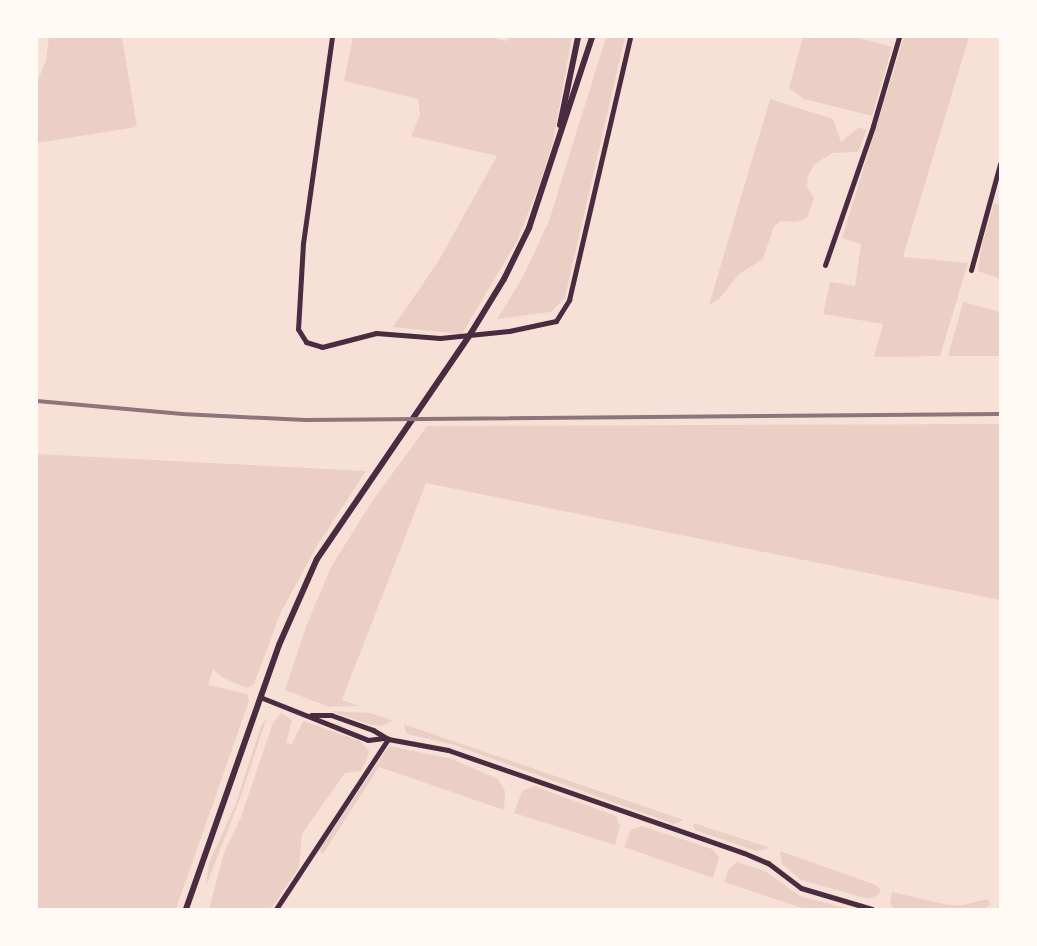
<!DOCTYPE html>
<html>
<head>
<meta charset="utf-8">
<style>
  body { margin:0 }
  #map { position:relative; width:1037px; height:946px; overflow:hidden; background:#f7e1d7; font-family:"Open Sans",sans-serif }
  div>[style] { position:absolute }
  .green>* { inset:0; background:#ebcfc5 }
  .minor>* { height:5px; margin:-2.5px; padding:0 2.5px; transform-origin:2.5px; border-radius:2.5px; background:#4a2c40 }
  .tertiary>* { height:6px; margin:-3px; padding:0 3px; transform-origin:3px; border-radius:3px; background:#4a2c40 }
  .rail>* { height:3.5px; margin:-1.75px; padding:0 1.75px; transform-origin:1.75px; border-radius:1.75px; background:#8f747c }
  span { translate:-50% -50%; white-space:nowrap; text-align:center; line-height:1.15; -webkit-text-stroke:7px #fffaf5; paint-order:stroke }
  .frame { position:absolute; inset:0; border:38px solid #fffaf5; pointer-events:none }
</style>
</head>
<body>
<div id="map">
  <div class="green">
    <i style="clip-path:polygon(49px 37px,122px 37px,137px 127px,37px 143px,37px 82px,46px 61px)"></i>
    <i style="clip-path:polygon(353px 37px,491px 37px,507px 41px,509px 37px,572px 37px,553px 141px,540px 183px,517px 241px,462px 334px,393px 327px,438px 262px,497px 156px,411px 136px,420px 115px,418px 99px,344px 81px)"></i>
    <i style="clip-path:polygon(606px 37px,625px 37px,565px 297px,551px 312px,497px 319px,523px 277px,549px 221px)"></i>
    <i style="clip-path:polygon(803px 37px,855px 37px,892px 47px,872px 116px,804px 99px,789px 88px)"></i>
    <i style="clip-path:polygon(904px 37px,969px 37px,903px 257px,968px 263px,940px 356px,874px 357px,883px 324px,823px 314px,830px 282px,855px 286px,861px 244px,842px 238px)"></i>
    <i style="clip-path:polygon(770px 99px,833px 119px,841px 142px,859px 127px,867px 130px,858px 152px,832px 153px,815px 164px,808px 176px,807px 186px,814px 199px,807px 218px,796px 222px,781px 221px,774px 226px,763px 259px,739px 274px,719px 299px,709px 305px)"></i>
    <i style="clip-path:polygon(994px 203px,1000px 205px,1000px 279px,978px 271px,981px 249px)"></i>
    <i style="clip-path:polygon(963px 302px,1000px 312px,1000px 356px,948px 356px)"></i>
    <i style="clip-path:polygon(1000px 424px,1000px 600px,426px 483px,342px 700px,360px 706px,329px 707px,285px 690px,307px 624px,331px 567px,371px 503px,427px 426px)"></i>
    <i style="clip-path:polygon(37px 454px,366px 471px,317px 546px,281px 612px,254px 684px,247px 688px,223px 678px,213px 669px,208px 685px,247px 694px,249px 701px,176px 909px,37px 909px)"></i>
    <i style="clip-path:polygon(330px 711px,370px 713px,393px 721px,380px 726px,372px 725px)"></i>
    <i style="clip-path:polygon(281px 713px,292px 720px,286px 743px,292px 744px,303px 721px,360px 741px,369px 750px,367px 759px,361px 771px,345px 773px,302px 834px,299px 867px,271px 909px,209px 909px,224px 853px,241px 817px,273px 723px)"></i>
    <i style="clip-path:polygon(267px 717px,241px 796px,206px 886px,209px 863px,236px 803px,261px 726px)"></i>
    <i style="clip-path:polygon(403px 724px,684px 820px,674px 824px,454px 745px,407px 734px)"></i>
    <i style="clip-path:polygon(389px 746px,452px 759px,498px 779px,505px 791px,504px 810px,379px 767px,323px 854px,319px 850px)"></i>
    <i style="clip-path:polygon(534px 786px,616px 816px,620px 826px,615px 845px,514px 813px,522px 791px)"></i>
    <i style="clip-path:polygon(693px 823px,771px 848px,756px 851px,695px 830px)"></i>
    <i style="clip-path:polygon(642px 826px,712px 849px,719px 857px,713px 878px,624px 847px,631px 830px)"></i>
    <i style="clip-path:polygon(780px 851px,876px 885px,881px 890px,878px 895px,869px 899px,801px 880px,782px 864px)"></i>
    <i style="clip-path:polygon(737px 862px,765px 871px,800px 896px,849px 909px,805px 909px,724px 882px,729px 869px)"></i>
    <i style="clip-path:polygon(892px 892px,948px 905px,963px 905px,988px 899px,990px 904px,984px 909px,894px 909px,890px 903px)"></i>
  </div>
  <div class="minor">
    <i style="left:332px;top:37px;width:208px;rotate:98deg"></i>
    <i style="left:303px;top:243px;width:86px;rotate:93.3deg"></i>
    <i style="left:298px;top:329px;width:15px;rotate:58deg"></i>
    <i style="left:306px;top:342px;width:17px;rotate:17deg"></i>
    <i style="left:322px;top:347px;width:56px;rotate:-14.5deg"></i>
    <i style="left:376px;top:333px;width:64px;rotate:4.5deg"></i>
    <i style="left:440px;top:338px;width:69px;rotate:-5.8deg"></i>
    <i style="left:509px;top:331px;width:48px;rotate:-12deg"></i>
    <i style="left:556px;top:321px;width:25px;rotate:-58deg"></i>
    <i style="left:569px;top:300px;width:270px;rotate:-76.9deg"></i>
    <i style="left:825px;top:265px;width:147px;rotate:-70.9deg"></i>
    <i style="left:873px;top:126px;width:93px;rotate:-73.7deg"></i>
    <i style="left:971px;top:270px;width:110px;rotate:-74.7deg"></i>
    <i style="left:260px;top:697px;width:116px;rotate:21.7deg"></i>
    <i style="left:368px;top:740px;width:16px;rotate:-7deg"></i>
    <i style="left:311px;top:715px;width:20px"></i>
    <i style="left:331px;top:715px;width:45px;rotate:19.7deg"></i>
    <i style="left:373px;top:730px;width:17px;rotate:31deg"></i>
    <i style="left:388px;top:739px;width:61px;rotate:10.4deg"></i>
    <i style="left:448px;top:750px;width:313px;rotate:19.2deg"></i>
    <i style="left:744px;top:853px;width:26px;rotate:23deg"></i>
    <i style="left:768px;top:863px;width:41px;rotate:37.1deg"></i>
    <i style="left:801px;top:888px;width:74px;rotate:16.5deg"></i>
    <i style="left:276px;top:909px;width:204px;rotate:-56.6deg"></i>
  </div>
  <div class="tertiary">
    <i style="left:560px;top:125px;width:90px;rotate:-78.4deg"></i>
    <i style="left:186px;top:909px;width:280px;rotate:-70.6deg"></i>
    <i style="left:279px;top:645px;width:94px;rotate:-66.2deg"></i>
    <i style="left:317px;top:559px;width:273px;rotate:-55.7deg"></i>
    <i style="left:471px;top:333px;width:63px;rotate:-58.6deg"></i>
    <i style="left:504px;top:279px;width:57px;rotate:-63.9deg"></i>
    <i style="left:529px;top:228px;width:201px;rotate:-71.7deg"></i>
  </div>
  <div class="rail">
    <i style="left:37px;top:401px;width:146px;rotate:5.1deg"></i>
    <i style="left:182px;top:414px;width:123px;rotate:2.8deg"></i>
    <i style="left:305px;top:420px;width:695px;rotate:-0.49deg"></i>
  </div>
  <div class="frame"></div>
</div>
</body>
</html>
